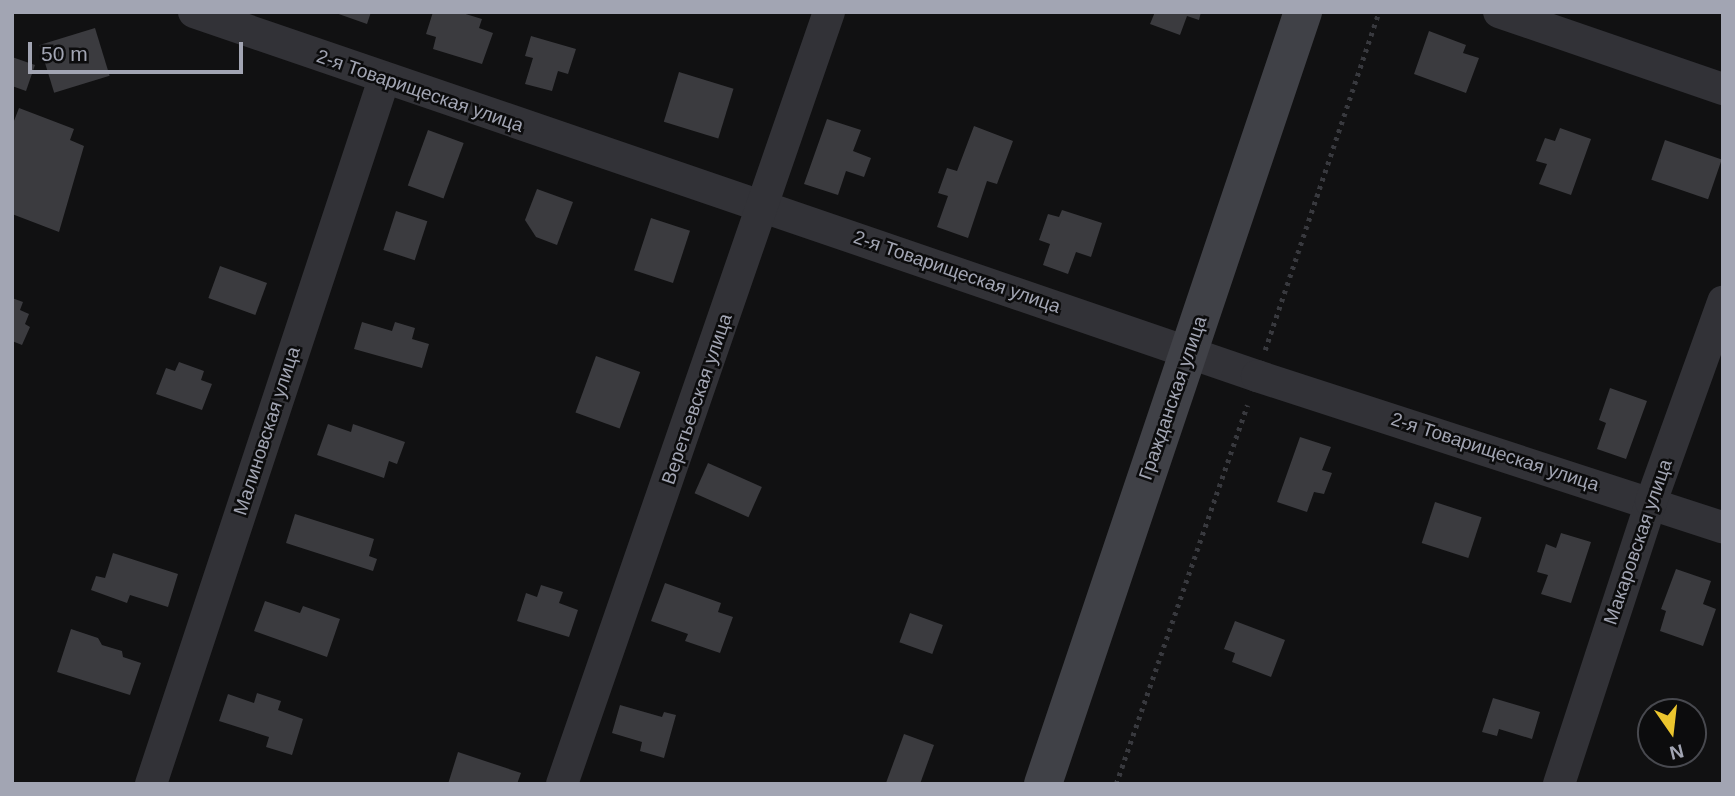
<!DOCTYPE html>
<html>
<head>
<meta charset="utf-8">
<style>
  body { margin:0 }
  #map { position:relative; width:1735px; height:796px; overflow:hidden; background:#111112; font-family:Arial,sans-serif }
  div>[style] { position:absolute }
  .building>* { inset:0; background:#3b3b3f; transform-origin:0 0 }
  .path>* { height:4.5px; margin-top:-2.25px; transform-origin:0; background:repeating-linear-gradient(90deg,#38393e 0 3.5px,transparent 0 8.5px) }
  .street>* { height:32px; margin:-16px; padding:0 16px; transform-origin:16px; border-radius:16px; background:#323237 }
  .secondary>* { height:38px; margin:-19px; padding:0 19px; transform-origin:19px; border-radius:19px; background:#404147 }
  span { translate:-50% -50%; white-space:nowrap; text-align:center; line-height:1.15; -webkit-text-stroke:5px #0c0c0d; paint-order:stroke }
  .street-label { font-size:19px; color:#a2a5b3 }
  .frame { position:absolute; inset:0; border:14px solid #a2a5b3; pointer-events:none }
  .north { position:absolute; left:1637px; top:698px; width:70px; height:70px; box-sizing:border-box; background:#0c0c0d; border:2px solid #48494f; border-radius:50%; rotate:166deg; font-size:19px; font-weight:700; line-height:28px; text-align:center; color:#a2a5b3 }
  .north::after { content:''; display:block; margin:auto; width:24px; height:32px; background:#ecc52e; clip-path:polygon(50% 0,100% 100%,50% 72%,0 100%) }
  .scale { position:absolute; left:28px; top:42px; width:215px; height:32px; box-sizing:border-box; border:4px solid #a2a5b3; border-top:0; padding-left:9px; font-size:21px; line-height:24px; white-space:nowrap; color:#a2a5b3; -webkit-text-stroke:5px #0c0c0d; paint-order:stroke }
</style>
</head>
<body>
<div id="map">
  <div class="building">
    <i style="clip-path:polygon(333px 12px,371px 12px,367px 24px)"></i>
    <i style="clip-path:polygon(433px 12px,459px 12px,482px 19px,479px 28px,493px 33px,482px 64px,433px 49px,436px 37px,426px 34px)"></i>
    <i style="clip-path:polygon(1155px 12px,1201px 12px,1199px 20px,1187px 16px,1180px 35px,1150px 24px)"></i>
    <i style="left:95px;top:28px;width:50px;height:58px;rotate:73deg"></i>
    <i style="clip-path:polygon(1429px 31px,1466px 45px,1463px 53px,1479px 58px,1466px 93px,1414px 74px)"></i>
    <i style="clip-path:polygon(531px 36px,576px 49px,568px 74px,558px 71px,552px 91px,525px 84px,533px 58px,525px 56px)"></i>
    <i style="clip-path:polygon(12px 57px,35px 65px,26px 91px,12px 86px)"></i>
    <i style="left:679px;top:72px;width:57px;height:52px;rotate:17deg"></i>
    <i style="clip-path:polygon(19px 108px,74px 129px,70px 140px,84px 146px,59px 232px,12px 214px,12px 126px)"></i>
    <i style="clip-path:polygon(827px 119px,861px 130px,853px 151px,871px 158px,864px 177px,846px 171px,838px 195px,804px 184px)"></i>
    <i style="clip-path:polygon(974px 126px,1013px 141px,997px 184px,987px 181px,968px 238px,937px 227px,948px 196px,938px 193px,947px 168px,957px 171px)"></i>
    <i style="clip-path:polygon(1560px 128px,1591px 139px,1571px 195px,1539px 184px,1547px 164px,1536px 161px,1545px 138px,1555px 141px)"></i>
    <i style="left:428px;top:130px;width:38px;height:59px;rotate:20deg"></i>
    <i style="left:1665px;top:140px;width:60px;height:42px;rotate:19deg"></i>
    <i style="clip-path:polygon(537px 189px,573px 202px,557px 245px,536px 237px,525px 220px)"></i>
    <i style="clip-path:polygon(1062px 210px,1102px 223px,1091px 257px,1076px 252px,1068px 274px,1043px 265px,1050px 244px,1039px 240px,1048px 214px,1059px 217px)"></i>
    <i style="left:396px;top:211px;width:33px;height:41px;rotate:18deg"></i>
    <i style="left:651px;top:218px;width:41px;height:55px;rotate:18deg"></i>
    <i style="left:220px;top:266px;width:50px;height:34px;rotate:20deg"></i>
    <i style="clip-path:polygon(12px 298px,23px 302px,20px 310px,29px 314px,25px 324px,30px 327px,22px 345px,12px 341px)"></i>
    <i style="clip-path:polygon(362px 322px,392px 331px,395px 322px,415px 328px,412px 339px,429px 344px,422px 368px,354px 349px)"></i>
    <i style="left:596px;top:356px;width:47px;height:60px;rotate:20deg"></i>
    <i style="clip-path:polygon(179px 362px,204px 371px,201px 380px,212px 384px,202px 410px,156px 394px,166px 368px,175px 371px)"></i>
    <i style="clip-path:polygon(1610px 388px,1647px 401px,1626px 459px,1597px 449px,1606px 423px,1599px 420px)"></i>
    <i style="clip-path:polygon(328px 424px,351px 432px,353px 424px,405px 442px,397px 464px,389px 461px,384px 478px,317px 455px)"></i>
    <i style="clip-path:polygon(1300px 437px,1331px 447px,1322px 470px,1332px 473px,1324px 494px,1314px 492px,1307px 512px,1277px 502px)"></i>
    <i style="left:708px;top:463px;width:59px;height:33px;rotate:24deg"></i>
    <i style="left:1435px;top:502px;width:49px;height:43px;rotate:18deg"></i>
    <i style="clip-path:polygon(295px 514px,374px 539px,369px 556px,377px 559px,373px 571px,286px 543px)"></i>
    <i style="clip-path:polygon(1561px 533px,1591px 542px,1571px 603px,1541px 594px,1548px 575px,1537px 572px,1546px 544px,1556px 548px)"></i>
    <i style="clip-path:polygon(113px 553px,178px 574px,168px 607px,130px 595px,127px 603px,91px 590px,96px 576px,105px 578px)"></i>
    <i style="clip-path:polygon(1676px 569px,1711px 581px,1703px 604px,1716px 609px,1703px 646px,1660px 631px,1666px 611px,1661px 609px)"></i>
    <i style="clip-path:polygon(665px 583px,721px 603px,718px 612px,733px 617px,720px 653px,685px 641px,688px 634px,651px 621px)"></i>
    <i style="clip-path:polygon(541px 585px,563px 592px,559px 603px,578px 610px,569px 637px,517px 621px,526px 593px,537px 597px)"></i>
    <i style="clip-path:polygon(265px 601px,300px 613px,303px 606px,340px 619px,327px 657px,254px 631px)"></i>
    <i style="left:910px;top:613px;width:35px;height:31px;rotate:20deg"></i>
    <i style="clip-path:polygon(1235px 621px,1285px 640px,1271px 677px,1232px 662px,1235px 653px,1224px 649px)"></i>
    <i style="clip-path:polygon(71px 629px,98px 638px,102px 645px,122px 651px,123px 657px,141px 663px,130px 695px,57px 672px)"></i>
    <i style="clip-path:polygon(257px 693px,281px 701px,278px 710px,303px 719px,292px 755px,266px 747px,269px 737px,219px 721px,228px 694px,254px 703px)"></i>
    <i style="clip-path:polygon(1493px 698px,1540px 712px,1532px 739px,1499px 729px,1497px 736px,1482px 732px)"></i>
    <i style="clip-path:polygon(620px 705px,662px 717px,664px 712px,676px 715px,664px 758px,640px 751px,642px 742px,612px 733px)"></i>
    <i style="clip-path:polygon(904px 734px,934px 745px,920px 784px,886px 783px)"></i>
    <i style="clip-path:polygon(458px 752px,521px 773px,517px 784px,448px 784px)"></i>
  </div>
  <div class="path">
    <i style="left:1265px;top:350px;width:357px;rotate:-71.4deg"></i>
    <i style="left:1116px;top:784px;width:401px;rotate:-70.9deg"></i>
  </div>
  <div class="street">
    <i style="left:194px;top:12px;width:1124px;rotate:18.9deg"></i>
    <i style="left:1257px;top:376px;width:490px;rotate:18deg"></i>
    <i style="left:1499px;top:12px;width:237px;rotate:19deg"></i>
    <i style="left:151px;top:784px;width:743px;rotate:-71.71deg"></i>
    <i style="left:562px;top:784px;width:817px;rotate:-70.92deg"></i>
    <i style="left:1559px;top:784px;width:297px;rotate:-71.9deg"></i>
    <i style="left:1651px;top:502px;width:213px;rotate:-70.2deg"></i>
  </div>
  <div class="secondary">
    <i style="left:1043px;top:784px;width:815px;rotate:-71.39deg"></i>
  </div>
  <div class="street-label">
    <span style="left:420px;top:91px;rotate:19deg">2-я Товарищеская улица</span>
    <span style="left:957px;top:272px;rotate:19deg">2-я Товарищеская улица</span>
    <span style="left:1173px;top:398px;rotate:-71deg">Гражданская улица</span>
    <span style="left:697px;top:399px;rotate:-71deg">Веретьевская улица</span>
    <span style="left:267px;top:431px;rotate:-72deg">Малиновская улица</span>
    <span style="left:1495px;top:452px;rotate:18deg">2-я Товарищеская улица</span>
    <span style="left:1638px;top:542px;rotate:-71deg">Макаровская улица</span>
  </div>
  <div class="frame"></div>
  <div class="north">N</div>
  <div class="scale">50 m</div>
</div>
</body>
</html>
